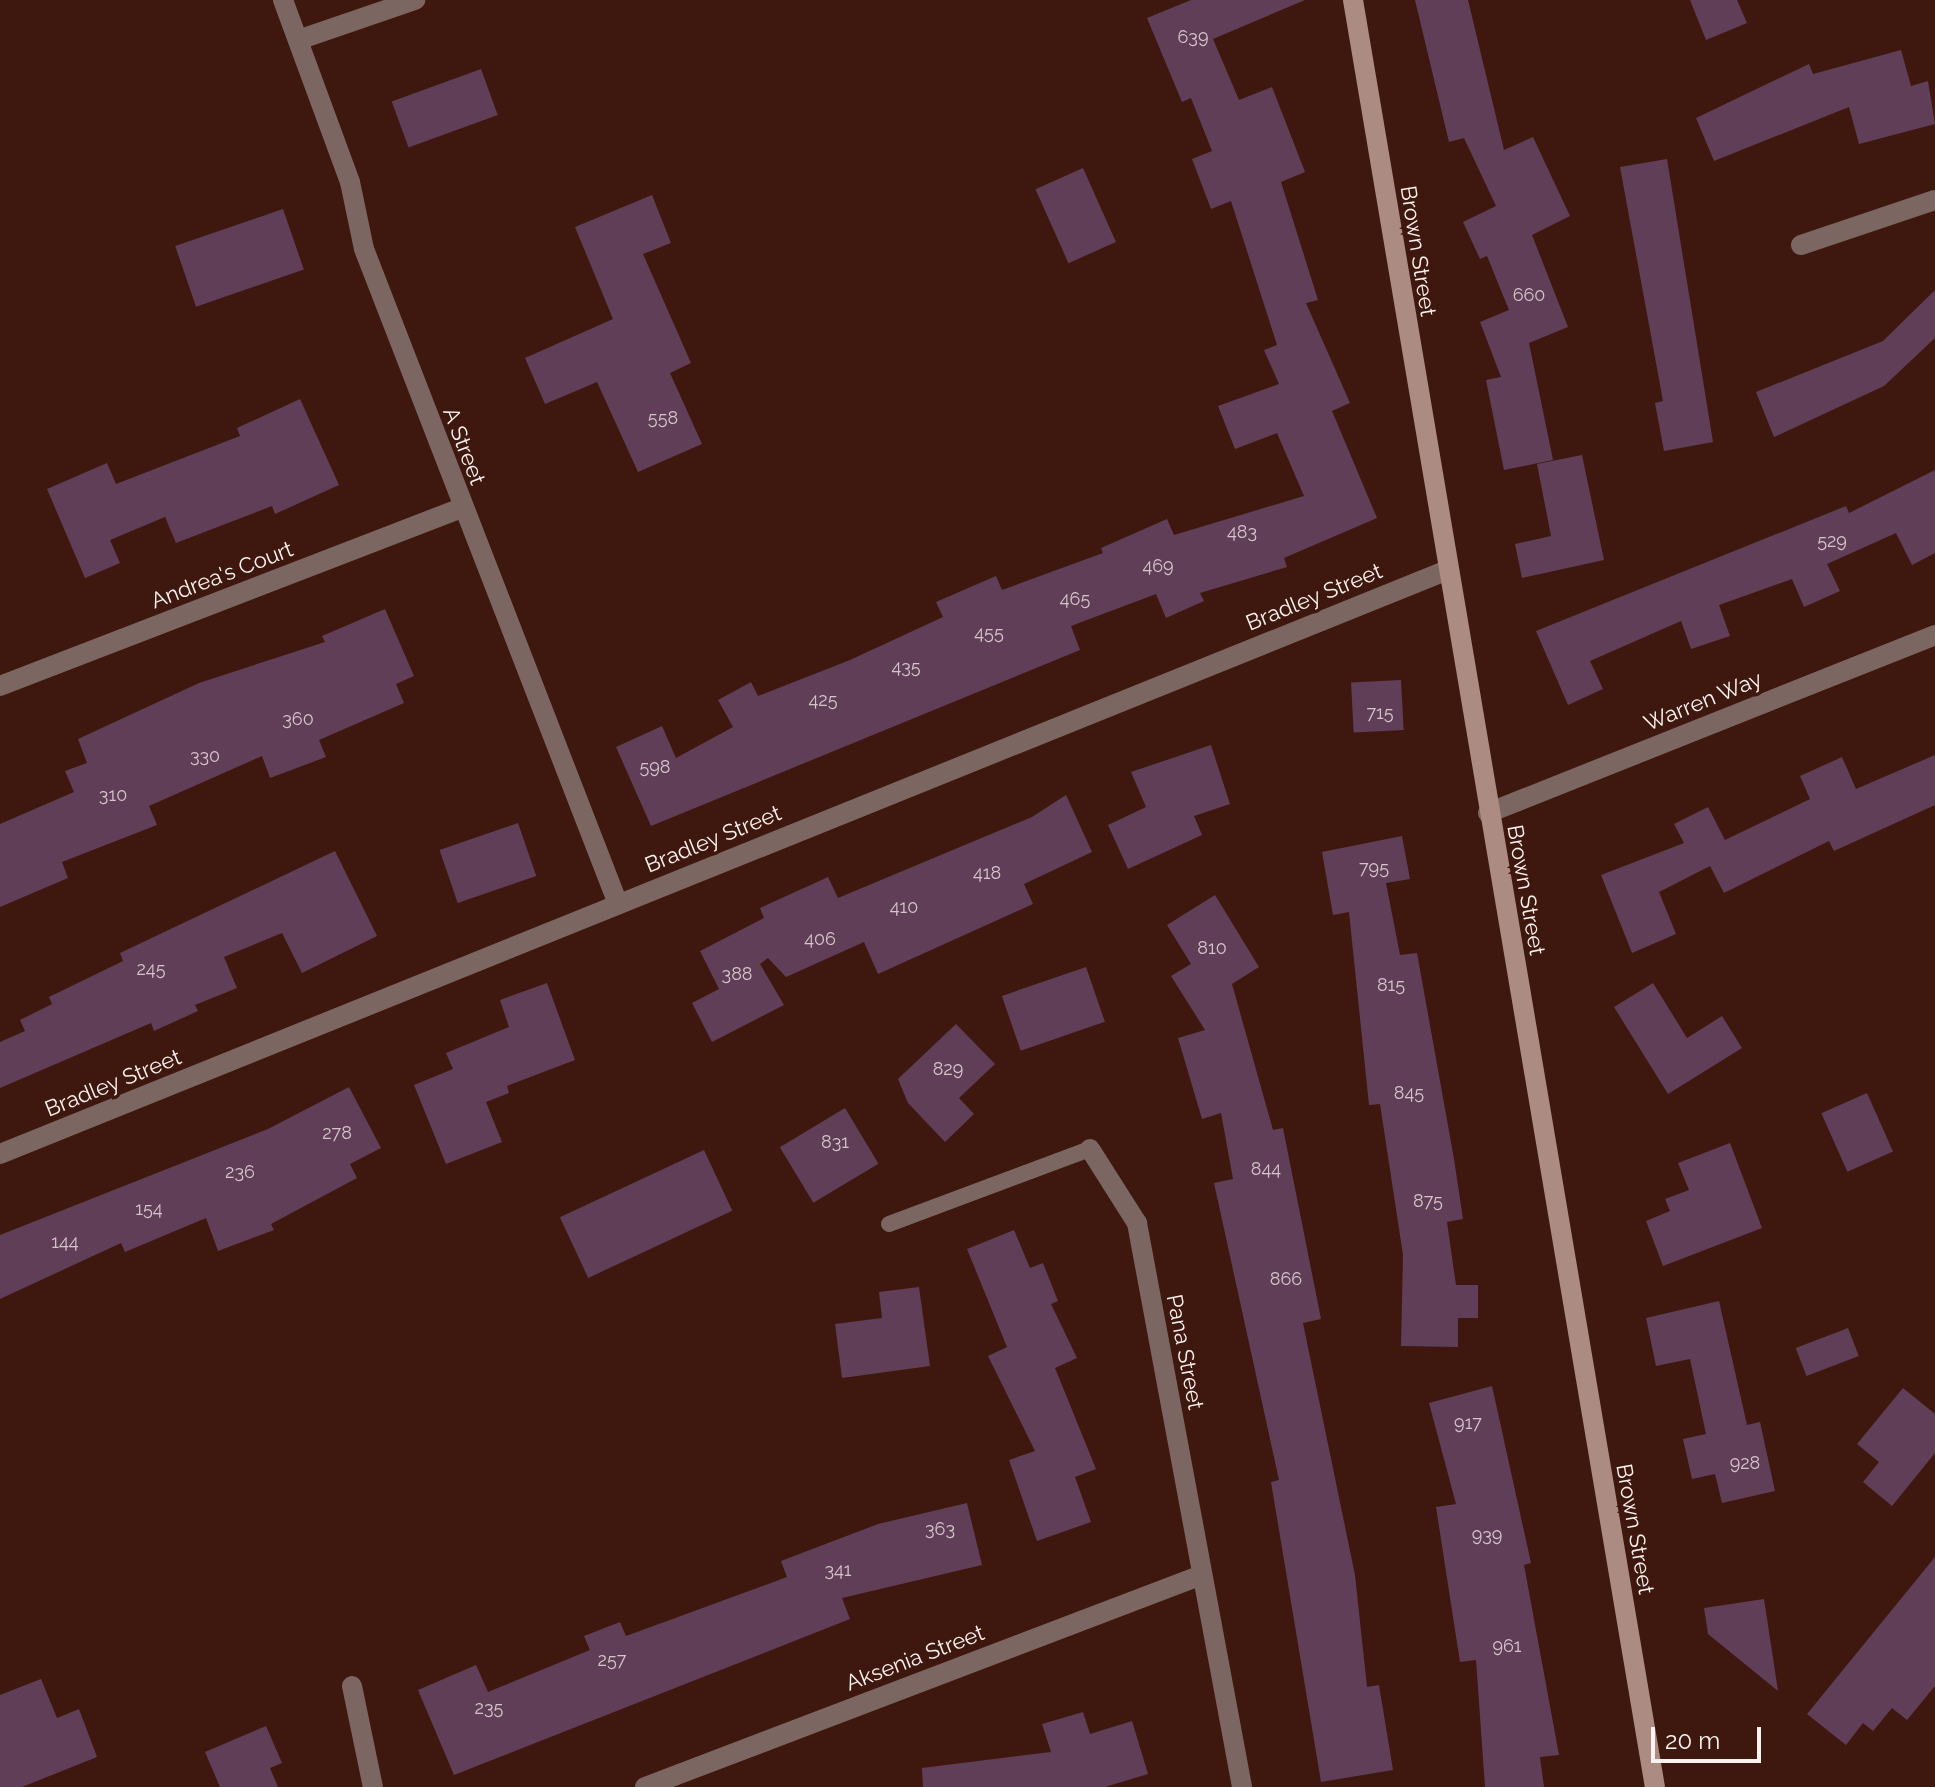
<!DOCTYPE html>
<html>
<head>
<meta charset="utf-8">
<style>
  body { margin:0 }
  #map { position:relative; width:1935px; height:1787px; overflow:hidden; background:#3e180e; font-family:Raleway,sans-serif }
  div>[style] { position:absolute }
  .building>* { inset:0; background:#603e58; transform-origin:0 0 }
  .lane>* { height:16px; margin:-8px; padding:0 8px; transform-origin:8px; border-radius:8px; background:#7b6661 }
  .street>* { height:20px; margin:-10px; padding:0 10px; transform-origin:10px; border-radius:10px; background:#7b6661 }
  .secondary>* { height:20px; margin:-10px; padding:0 10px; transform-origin:10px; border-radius:10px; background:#ac8b83 }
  span { translate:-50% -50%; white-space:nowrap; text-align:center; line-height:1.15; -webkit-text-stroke:7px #3e180e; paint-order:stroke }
  .number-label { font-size:18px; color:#d5c5c9 }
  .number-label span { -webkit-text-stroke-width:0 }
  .street-label { font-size:22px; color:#fcf2ef }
  .scale { position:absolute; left:1651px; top:1727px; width:110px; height:36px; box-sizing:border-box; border:4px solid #fcf2ef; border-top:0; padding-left:10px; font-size:24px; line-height:28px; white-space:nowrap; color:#fcf2ef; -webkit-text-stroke:6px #3e180e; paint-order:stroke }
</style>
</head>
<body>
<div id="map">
  <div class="building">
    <i style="clip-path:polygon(1191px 0,1305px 0,1213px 39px,1239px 100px,1272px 87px,1305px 172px,1281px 182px,1318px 300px,1306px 303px,1350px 403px,1332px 411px,1377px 518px,1284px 558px,1287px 567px,1200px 593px,1204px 601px,1166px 618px,1156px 594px,1071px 626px,1080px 650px,651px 826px,616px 747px,662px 726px,676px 758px,733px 727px,718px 700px,751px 682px,758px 696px,850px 660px,943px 617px,936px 602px,996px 576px,1002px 590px,1103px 553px,1101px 548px,1167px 519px,1174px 535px,1304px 496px,1277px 433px,1235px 449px,1218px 406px,1279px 384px,1264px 350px,1277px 345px,1231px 201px,1211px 209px,1192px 159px,1212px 151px,1191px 98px,1182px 102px,1147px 18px)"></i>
    <i style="clip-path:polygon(1415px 0,1468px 0,1504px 150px,1533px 137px,1570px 216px,1532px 235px,1568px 327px,1529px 343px,1553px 460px,1504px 470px,1486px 380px,1501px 377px,1480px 322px,1509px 310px,1487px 256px,1480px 259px,1463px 222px,1496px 206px,1464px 138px,1449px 142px)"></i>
    <i style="clip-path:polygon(1690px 0,1737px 0,1747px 23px,1706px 40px)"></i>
    <i style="clip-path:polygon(1901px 50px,1911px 86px,1928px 81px,1935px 124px,1859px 144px,1849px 107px,1714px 161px,1696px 118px,1809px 64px,1813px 74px)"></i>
    <i style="left:481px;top:69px;width:49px;height:95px;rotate:70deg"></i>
    <i style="clip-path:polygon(1667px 159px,1713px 442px,1664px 451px,1655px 403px,1663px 401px,1620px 167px)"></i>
    <i style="left:1083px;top:168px;width:81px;height:52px;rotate:66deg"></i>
    <i style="clip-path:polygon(652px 195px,671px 243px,643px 254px,691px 363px,670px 373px,702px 444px,638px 472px,597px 382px,545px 404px,525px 358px,613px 319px,575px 227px)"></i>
    <i style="left:283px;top:209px;width:64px;height:114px;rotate:71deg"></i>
    <i style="clip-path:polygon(1935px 290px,1935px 338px,1884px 386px,1774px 437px,1756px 392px,1883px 341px)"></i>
    <i style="clip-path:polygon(300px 399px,339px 485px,275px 514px,272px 506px,176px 543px,165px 517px,110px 540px,120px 563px,85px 578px,47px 489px,107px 463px,116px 484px,240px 436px,237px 428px)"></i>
    <i style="clip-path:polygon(1582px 455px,1604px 560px,1522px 578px,1515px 544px,1551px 536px,1537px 464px)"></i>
    <i style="clip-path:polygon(1935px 470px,1935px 553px,1912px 565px,1896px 533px,1827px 564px,1840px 591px,1804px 607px,1792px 579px,1719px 605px,1730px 636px,1691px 649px,1681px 621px,1590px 661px,1603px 689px,1568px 705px,1536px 631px,1846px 506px,1849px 513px)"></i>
    <i style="clip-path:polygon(385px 609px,414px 676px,396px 684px,404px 703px,319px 740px,326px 757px,270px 778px,262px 756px,149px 806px,157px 825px,62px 862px,68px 878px,0 907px,0 824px,74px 792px,65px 771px,87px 763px,78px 739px,199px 683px,325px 642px,322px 636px)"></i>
    <i style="left:1401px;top:680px;width:50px;height:50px;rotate:87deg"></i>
    <i style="clip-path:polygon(1211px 745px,1230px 804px,1194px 816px,1202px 835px,1128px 869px,1108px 825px,1146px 807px,1131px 772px)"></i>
    <i style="clip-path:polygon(1935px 755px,1935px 805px,1834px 851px,1829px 841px,1724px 893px,1710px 866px,1659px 892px,1676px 934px,1632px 953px,1601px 875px,1684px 843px,1674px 824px,1708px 807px,1725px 840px,1810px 799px,1800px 776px,1842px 757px,1856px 789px)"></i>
    <i style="clip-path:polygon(1066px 795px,1092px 852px,1024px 884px,1033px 904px,878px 974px,864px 942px,786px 977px,768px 958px,760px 964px,784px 1005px,712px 1042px,692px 1003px,719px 989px,700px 951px,764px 918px,760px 908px,828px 877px,838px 898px,1032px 817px)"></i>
    <i style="left:518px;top:823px;width:56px;height:83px;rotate:71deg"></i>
    <i style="clip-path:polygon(1402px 836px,1410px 879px,1386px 883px,1400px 955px,1417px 953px,1454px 1159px,1463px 1219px,1447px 1222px,1456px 1285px,1478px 1285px,1478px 1318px,1458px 1318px,1458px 1347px,1401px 1346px,1403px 1255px,1380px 1104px,1369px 1105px,1349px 912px,1333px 915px,1322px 852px)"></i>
    <i style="clip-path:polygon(335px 851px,377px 936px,302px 973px,282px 933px,224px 957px,237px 988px,195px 1005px,198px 1011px,154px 1031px,151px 1023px,0 1088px,0 1042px,25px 1031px,20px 1020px,52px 1004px,49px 997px,123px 961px,120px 953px)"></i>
    <i style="clip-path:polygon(1215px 895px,1259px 967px,1232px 984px,1273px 1130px,1283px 1128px,1321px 1319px,1303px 1323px,1355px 1575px,1367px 1687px,1379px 1685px,1393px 1770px,1321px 1782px,1271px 1482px,1279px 1480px,1214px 1183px,1233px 1179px,1221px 1113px,1202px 1119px,1178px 1038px,1205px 1030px,1171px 976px,1191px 964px,1167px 925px)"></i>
    <i style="left:1086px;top:967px;width:58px;height:89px;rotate:71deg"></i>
    <i style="clip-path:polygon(547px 983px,575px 1060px,507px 1086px,509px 1093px,486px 1102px,502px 1142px,446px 1164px,414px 1085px,453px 1069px,446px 1053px,509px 1027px,500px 1000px)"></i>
    <i style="clip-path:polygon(1653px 983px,1687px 1038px,1722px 1016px,1742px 1048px,1668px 1094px,1614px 1007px)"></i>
    <i style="clip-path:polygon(956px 1024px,995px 1064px,959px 1098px,974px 1114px,945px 1142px,908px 1103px,898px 1079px)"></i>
    <i style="clip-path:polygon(349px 1087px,381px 1148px,350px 1164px,357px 1178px,271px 1224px,274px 1230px,218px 1251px,206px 1218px,125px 1252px,121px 1243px,0 1299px,0 1235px,268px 1129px)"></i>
    <i style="left:1867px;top:1093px;width:64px;height:50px;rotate:66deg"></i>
    <i style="left:845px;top:1108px;width:65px;height:76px;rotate:59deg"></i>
    <i style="clip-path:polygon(1730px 1143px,1762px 1228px,1663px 1266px,1646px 1221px,1670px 1211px,1665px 1199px,1689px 1190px,1678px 1163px)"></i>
    <i style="left:704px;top:1150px;width:67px;height:159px;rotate:65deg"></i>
    <i style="clip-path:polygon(1014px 1230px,1030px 1268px,1043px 1263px,1058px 1301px,1051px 1304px,1077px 1358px,1055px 1368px,1096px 1469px,1075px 1477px,1091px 1522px,1037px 1541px,1009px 1460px,1035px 1451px,988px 1356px,1007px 1347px,967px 1249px)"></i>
    <i style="clip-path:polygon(919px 1287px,930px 1366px,842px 1378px,835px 1324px,882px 1318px,879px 1292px)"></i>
    <i style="clip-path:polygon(1719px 1301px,1747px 1425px,1760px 1422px,1775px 1491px,1722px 1503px,1715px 1474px,1692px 1479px,1683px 1439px,1706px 1434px,1690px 1359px,1656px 1366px,1646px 1318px)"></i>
    <i style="left:1848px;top:1328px;width:30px;height:56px;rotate:69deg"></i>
    <i style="clip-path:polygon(1492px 1386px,1531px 1563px,1524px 1565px,1559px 1755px,1540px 1757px,1544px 1787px,1485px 1787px,1476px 1660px,1460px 1662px,1436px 1507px,1456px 1504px,1429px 1403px)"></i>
    <i style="clip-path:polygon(1903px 1388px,1935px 1414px,1935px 1453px,1892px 1506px,1863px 1482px,1879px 1462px,1857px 1444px)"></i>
    <i style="clip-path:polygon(967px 1503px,982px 1565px,842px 1598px,850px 1619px,454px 1775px,418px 1690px,476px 1665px,488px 1692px,590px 1650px,584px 1636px,620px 1622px,626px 1636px,787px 1577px,781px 1561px,878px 1524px)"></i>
    <i style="clip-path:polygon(1935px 1557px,1935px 1686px,1907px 1720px,1892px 1708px,1873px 1731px,1863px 1723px,1846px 1745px,1807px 1714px)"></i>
    <i style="clip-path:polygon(1764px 1599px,1778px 1691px,1708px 1634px,1704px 1608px)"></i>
    <i style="clip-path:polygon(41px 1679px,57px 1718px,79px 1709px,97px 1757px,22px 1787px,0 1787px,0 1695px)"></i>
    <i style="clip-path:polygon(1083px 1712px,1090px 1734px,1132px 1721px,1148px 1774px,1105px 1787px,923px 1787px,922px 1768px,1051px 1752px,1042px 1724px)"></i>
    <i style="clip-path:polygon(266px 1726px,282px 1763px,270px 1768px,278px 1787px,220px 1787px,205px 1752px)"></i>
  </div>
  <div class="lane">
    <i style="left:889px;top:1224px;width:215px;rotate:-20.5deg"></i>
  </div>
  <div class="street">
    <i style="left:283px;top:0;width:194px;rotate:69.8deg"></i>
    <i style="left:350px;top:182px;width:68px;rotate:78.2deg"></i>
    <i style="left:364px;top:249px;width:703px;rotate:68.8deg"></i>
    <i style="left:298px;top:40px;width:124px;rotate:-18.9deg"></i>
    <i style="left:1801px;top:245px;width:141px;rotate:-18.6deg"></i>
    <i style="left:0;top:686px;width:495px;rotate:-21.1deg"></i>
    <i style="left:1488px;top:813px;width:481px;rotate:-21.7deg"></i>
    <i style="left:1090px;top:1149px;width:88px;rotate:57.6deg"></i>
    <i style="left:1137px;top:1223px;width:574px;rotate:79.45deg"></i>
    <i style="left:0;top:1154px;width:1558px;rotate:-21.97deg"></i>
    <i style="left:352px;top:1686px;width:103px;rotate:78.3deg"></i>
    <i style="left:645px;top:1787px;width:596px;rotate:-20.84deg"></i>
  </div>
  <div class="secondary">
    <i style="left:1353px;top:0;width:1812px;rotate:80.41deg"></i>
  </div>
  <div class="number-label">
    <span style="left:1193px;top:37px">639</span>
    <span style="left:1529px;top:295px">660</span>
    <span style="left:663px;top:418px">558</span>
    <span style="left:1242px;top:532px">483</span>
    <span style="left:1832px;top:541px">529</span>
    <span style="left:1158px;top:566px">469</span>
    <span style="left:1075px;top:599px">465</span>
    <span style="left:989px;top:633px">455</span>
    <span style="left:906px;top:667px">435</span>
    <span style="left:823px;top:700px">425</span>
    <span style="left:1380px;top:713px">715</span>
    <span style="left:298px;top:719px">360</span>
    <span style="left:205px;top:756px">330</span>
    <span style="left:655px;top:767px">598</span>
    <span style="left:113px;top:795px">310</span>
    <span style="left:1374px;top:868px">795</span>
    <span style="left:987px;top:873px">418</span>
    <span style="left:904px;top:907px">410</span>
    <span style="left:820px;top:939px">406</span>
    <span style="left:1212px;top:948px">810</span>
    <span style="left:151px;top:969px">245</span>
    <span style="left:737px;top:974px">388</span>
    <span style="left:1391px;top:985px">815</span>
    <span style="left:948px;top:1069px">829</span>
    <span style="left:1409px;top:1093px">845</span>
    <span style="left:337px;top:1133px">278</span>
    <span style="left:835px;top:1142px">831</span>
    <span style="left:1266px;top:1169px">844</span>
    <span style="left:240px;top:1172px">236</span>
    <span style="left:1428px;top:1201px">875</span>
    <span style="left:149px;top:1209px">154</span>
    <span style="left:65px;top:1242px">144</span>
    <span style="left:1286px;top:1279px">866</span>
    <span style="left:1468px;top:1423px">917</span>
    <span style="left:1745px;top:1463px">928</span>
    <span style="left:940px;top:1529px">363</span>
    <span style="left:1487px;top:1535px">939</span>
    <span style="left:838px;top:1570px">341</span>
    <span style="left:1507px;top:1646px">961</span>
    <span style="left:612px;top:1660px">257</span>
    <span style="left:489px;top:1708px">235</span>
  </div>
  <div class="street-label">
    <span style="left:1418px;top:251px;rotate:81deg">Brown Street</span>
    <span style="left:464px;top:446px;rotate:69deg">A Street</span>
    <span style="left:222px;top:575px;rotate:-21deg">Andrea's Court</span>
    <span style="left:1314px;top:597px;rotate:-22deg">Bradley Street</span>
    <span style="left:1703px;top:701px;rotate:-22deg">Warren Way</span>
    <span style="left:713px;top:839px;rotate:-22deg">Bradley Street</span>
    <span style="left:1526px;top:890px;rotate:80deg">Brown Street</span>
    <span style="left:113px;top:1083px;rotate:-22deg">Bradley Street</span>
    <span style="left:1185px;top:1352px;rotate:79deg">Pana Street</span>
    <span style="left:1635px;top:1529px;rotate:80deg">Brown Street</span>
    <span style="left:915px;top:1658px;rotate:-21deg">Aksenia Street</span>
  </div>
  <div class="scale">20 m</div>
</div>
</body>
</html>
